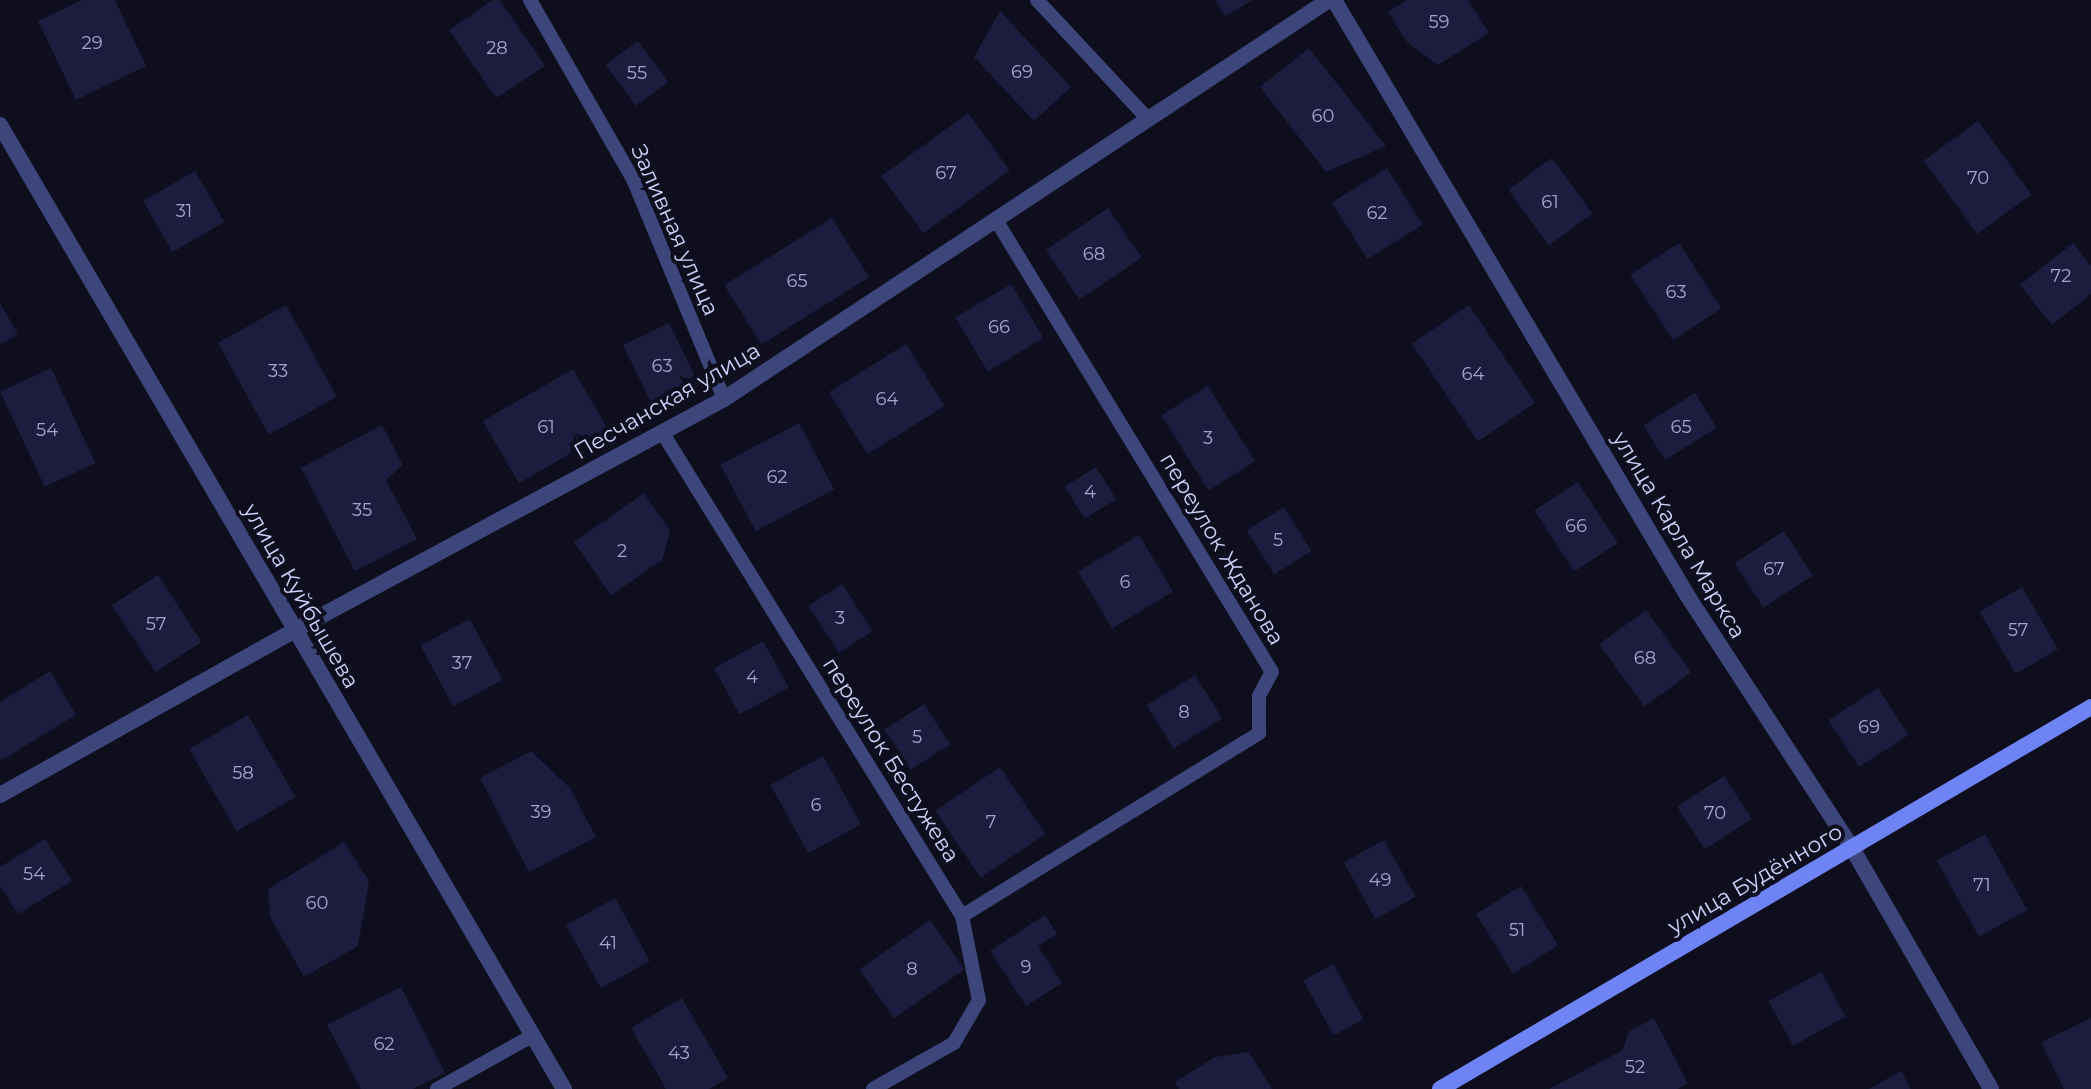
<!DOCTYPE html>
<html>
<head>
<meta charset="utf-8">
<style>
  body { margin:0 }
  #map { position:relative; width:2091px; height:1089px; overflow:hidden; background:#0e0e1f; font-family:Montserrat,sans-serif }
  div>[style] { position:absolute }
  .building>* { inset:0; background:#1c1c3e; transform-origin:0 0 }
  .lane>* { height:14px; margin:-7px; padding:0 7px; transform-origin:7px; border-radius:7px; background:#3d467a }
  .street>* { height:16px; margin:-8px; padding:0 8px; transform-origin:8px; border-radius:8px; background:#3d467a }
  .secondary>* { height:16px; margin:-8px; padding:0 8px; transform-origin:8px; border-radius:8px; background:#6e83f4 }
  span { translate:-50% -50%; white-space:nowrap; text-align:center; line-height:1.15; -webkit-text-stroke:8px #0e0e1f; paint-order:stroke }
  .number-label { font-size:18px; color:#a2a5cc }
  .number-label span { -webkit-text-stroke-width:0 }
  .street-label { font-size:22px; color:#cfd3fb }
</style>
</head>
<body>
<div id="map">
  <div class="building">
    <i style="clip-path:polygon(82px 0,115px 0,146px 66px,76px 100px,38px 21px)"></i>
    <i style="clip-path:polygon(493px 0,500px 0,545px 66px,496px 98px,449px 30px)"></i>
    <i style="clip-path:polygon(1215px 0,1253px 0,1225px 16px)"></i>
    <i style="clip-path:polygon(1407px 0,1468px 0,1489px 33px,1438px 65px,1407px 42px,1388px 12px)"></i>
    <i style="clip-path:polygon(1000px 11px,1071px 87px,1034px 121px,974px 57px)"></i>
    <i style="left:638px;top:41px;width:51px;height:40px;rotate:54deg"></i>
    <i style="clip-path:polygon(1309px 48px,1386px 146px,1326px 172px,1260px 87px)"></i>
    <i style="left:968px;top:113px;width:71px;height:107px;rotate:54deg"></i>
    <i style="left:1978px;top:121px;width:91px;height:67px;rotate:54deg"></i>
    <i style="left:1552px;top:158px;width:69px;height:54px;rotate:54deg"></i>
    <i style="left:1387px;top:168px;width:67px;height:65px;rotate:58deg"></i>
    <i style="left:195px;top:171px;width:59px;height:60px;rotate:60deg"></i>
    <i style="left:1108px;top:208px;width:60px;height:75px;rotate:56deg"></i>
    <i style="left:832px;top:218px;width:70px;height:127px;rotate:58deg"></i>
    <i style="left:1679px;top:243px;width:78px;height:58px;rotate:57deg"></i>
    <i style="clip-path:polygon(2073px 243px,2091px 266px,2091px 294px,2052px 325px,2020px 285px)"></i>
    <i style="left:1011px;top:284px;width:63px;height:65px;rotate:59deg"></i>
    <i style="clip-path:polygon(0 303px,18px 334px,0 345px)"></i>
    <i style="left:286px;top:305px;width:105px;height:78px;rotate:61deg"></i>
    <i style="left:1469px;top:305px;width:118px;height:69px;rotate:56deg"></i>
    <i style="left:669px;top:323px;width:69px;height:51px;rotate:64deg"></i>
    <i style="left:906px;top:344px;width:73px;height:91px;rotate:58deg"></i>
    <i style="left:51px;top:368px;width:105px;height:56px;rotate:65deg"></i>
    <i style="left:573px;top:369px;width:72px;height:104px;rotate:60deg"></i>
    <i style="left:1208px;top:386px;width:89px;height:55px;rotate:58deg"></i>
    <i style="left:1695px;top:393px;width:41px;height:61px;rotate:58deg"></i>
    <i style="left:799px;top:423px;width:75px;height:89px;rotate:62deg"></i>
    <i style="clip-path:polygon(382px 425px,403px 465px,386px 480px,417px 539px,355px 571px,301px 468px)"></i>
    <i style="left:1096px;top:467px;width:38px;height:37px;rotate:58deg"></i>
    <i style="left:1578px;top:482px;width:73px;height:52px;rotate:57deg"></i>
    <i style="clip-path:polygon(644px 493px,670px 531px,662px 560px,611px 595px,574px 542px)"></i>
    <i style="left:1284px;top:507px;width:52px;height:44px;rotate:58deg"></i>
    <i style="left:1784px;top:531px;width:53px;height:59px;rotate:57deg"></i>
    <i style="left:1139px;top:535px;width:66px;height:71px;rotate:59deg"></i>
    <i style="left:158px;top:575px;width:80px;height:55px;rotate:57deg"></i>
    <i style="left:842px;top:584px;width:56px;height:40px;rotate:57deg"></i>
    <i style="left:2022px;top:587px;width:72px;height:49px;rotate:60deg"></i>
    <i style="left:1646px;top:610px;width:77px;height:58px;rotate:54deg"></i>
    <i style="left:470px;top:619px;width:69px;height:56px;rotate:62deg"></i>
    <i style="left:763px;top:641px;width:53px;height:56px;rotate:61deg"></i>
    <i style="clip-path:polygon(50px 671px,76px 715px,0 761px,0 702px)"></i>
    <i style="left:1195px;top:675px;width:51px;height:57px;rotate:58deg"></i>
    <i style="left:1878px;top:688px;width:56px;height:59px;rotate:57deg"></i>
    <i style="left:924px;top:704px;width:48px;height:47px;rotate:57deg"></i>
    <i style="left:248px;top:715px;width:95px;height:68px;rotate:60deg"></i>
    <i style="clip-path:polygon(531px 751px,570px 788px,596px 837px,529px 872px,480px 778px)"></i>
    <i style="left:823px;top:756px;width:78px;height:60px;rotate:61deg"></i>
    <i style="left:1000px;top:767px;width:81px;height:78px;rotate:56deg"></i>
    <i style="left:1724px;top:776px;width:51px;height:56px;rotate:57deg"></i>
    <i style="left:1985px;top:834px;width:87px;height:55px;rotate:61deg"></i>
    <i style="clip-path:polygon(45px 839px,72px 881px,18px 914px,0 886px,0 867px)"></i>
    <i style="left:1384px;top:840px;width:65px;height:46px;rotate:61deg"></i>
    <i style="clip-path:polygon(344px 842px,369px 881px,358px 946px,304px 977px,270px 917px,268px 889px)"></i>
    <i style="left:1521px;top:886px;width:70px;height:53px;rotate:58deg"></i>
    <i style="left:615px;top:898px;width:72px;height:56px;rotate:61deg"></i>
    <i style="clip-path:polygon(1045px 915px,1057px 934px,1038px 946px,1062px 983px,1026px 1006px,990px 951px)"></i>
    <i style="left:930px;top:920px;width:60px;height:86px;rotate:55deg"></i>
    <i style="left:1333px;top:964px;width:63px;height:34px;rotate:61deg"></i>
    <i style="left:1821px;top:972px;width:51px;height:60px;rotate:61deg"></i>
    <i style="clip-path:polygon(401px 987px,445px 1073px,413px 1089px,361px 1089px,327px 1025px)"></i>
    <i style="clip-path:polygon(682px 998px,728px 1078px,709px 1089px,666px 1089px,631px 1028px)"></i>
    <i style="clip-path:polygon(1654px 1018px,1688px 1084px,1678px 1089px,1549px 1089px,1623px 1050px,1628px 1032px)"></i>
    <i style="clip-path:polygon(2091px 1018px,2091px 1089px,2064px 1089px,2041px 1042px)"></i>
    <i style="clip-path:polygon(1249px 1052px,1272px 1089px,1179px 1089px,1175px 1082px,1215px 1057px)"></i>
    <i style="clip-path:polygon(1901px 1071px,1911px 1089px,1869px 1089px)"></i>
  </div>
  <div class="lane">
    <i style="left:530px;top:0;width:207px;rotate:60.1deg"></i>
    <i style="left:633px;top:179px;width:238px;rotate:67.5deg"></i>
    <i style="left:1037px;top:0;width:163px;rotate:47deg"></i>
    <i style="left:662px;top:432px;width:569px;rotate:58.21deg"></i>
    <i style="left:962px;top:916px;width:86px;rotate:78.6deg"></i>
    <i style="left:979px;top:1000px;width:50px;rotate:120.2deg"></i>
    <i style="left:954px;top:1043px;width:93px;rotate:150.4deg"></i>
    <i style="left:962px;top:916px;width:349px;rotate:-31.6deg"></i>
    <i style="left:1259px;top:733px;width:37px;rotate:-90deg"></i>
    <i style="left:1259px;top:696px;width:27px;rotate:-62deg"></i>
    <i style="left:1272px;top:672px;width:530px;rotate:-121.41deg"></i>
    <i style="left:437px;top:1089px;width:109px;rotate:-29.2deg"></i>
  </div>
  <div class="street">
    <i style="left:1334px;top:0;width:692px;rotate:59.32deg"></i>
    <i style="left:1687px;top:595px;width:302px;rotate:56.9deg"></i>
    <i style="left:1852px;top:848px;width:278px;rotate:60deg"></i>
    <i style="left:0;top:125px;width:1117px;rotate:59.67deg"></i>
    <i style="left:0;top:795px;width:338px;rotate:-29.2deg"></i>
    <i style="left:295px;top:630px;width:487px;rotate:-28.3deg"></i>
    <i style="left:724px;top:399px;width:725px;rotate:-33.41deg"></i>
  </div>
  <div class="secondary">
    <i style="left:1440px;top:1089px;width:755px;rotate:-30.4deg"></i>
  </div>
  <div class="number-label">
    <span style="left:1439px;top:22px">59</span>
    <span style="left:92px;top:43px">29</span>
    <span style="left:497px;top:48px">28</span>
    <span style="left:1022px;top:72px">69</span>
    <span style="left:637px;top:73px">55</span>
    <span style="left:1323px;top:116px">60</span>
    <span style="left:946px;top:173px">67</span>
    <span style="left:1978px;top:178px">70</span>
    <span style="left:1550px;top:202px">61</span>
    <span style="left:184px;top:211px">31</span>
    <span style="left:1377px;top:213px">62</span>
    <span style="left:1094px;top:254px">68</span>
    <span style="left:2061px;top:276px">72</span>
    <span style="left:797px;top:281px">65</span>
    <span style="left:1676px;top:292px">63</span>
    <span style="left:999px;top:327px">66</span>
    <span style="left:662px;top:366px">63</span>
    <span style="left:278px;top:371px">33</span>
    <span style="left:1473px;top:374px">64</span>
    <span style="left:887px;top:399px">64</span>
    <span style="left:546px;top:427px">61</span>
    <span style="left:1681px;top:427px">65</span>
    <span style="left:47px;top:430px">54</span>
    <span style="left:1208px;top:438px">3</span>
    <span style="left:777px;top:477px">62</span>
    <span style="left:1090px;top:492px">4</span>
    <span style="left:362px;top:510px">35</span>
    <span style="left:1576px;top:526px">66</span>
    <span style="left:1278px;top:540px">5</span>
    <span style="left:622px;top:551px">2</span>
    <span style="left:1774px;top:569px">67</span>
    <span style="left:1125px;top:582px">6</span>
    <span style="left:840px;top:618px">3</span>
    <span style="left:156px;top:624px">57</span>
    <span style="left:2018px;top:630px">57</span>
    <span style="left:1645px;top:658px">68</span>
    <span style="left:462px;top:663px">37</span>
    <span style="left:752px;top:677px">4</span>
    <span style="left:1184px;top:712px">8</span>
    <span style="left:1869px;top:727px">69</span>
    <span style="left:917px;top:737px">5</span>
    <span style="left:243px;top:773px">58</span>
    <span style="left:816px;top:805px">6</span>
    <span style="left:541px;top:812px">39</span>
    <span style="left:1715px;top:813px">70</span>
    <span style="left:991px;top:822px">7</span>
    <span style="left:34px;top:874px">54</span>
    <span style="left:1380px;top:880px">49</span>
    <span style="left:1982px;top:885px">71</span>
    <span style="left:317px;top:903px">60</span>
    <span style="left:1517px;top:930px">51</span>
    <span style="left:608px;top:943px">41</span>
    <span style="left:1026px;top:967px">9</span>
    <span style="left:912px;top:969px">8</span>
    <span style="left:384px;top:1044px">62</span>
    <span style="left:679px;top:1053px">43</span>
    <span style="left:1635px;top:1067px">52</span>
  </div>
  <div class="street-label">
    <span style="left:675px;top:230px;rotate:66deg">Заливная улица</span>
    <span style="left:667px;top:401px;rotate:-30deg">Песчанская улица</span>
    <span style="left:1679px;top:535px;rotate:59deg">улица Карла Маркса</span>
    <span style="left:1222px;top:549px;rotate:59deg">переулок Жданова</span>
    <span style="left:301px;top:596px;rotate:60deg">улица Куйбышева</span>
    <span style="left:891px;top:760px;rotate:58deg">переулок Бестужева</span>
    <span style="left:1755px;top:879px;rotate:-30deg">улица Будённого</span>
  </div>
</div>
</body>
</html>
